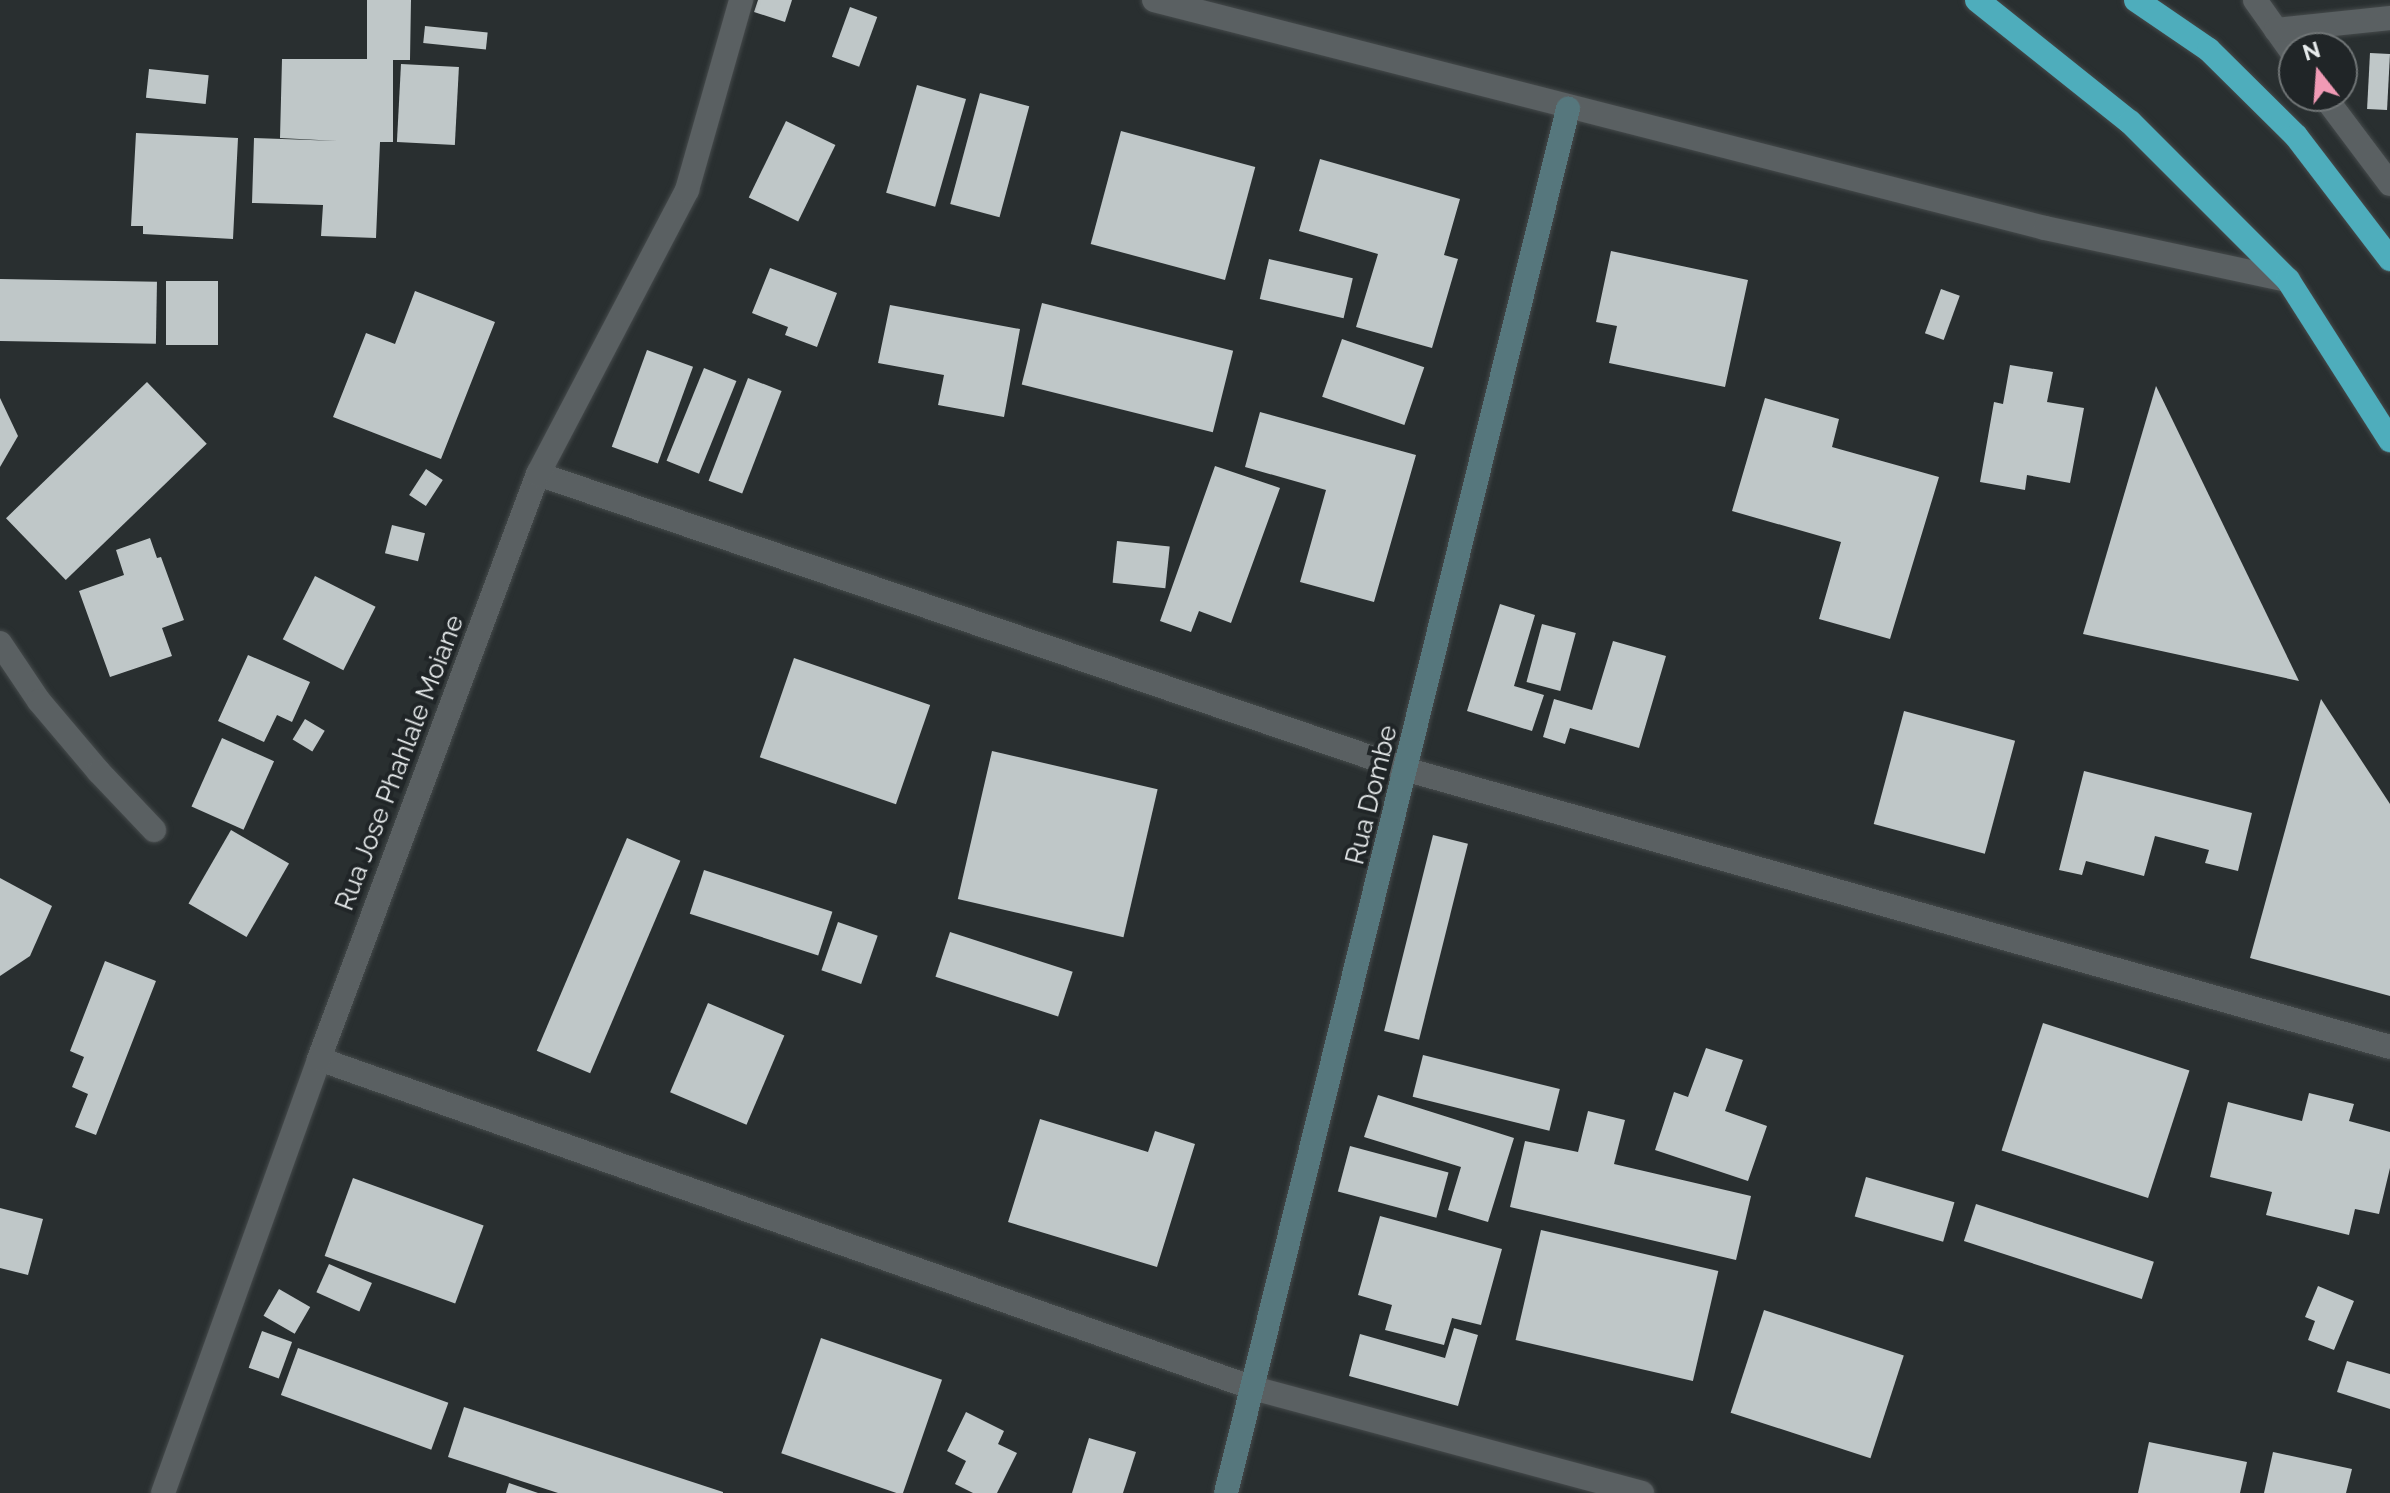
<!DOCTYPE html>
<html>
<head>
<meta charset="utf-8">
<style>
  body { margin:0 }
  #map { position:relative; width:2390px; height:1493px; overflow:hidden; background:#292f30; font-family:Raleway,sans-serif }
  div>[style] { position:absolute }
  .building>* { inset:0; background:#bfc7c8; transform-origin:0 0 }
  .roads { filter:drop-shadow(0 0 2px #454a4b) drop-shadow(0 0 2px #454a4b) }
  .lane>* { height:24px; margin:-12px; padding:0 12px; transform-origin:12px; border-radius:12px; background:#5a6062 }
  .street>* { height:24px; margin:-12px; padding:0 12px; transform-origin:12px; border-radius:12px; background:#5a6062 }
  .secondary>* { height:24px; margin:-12px; padding:0 12px; transform-origin:12px; border-radius:12px; background:#56777d }
  .highway>* { height:24px; margin:-12px; padding:0 12px; transform-origin:12px; border-radius:12px; background:#4eadbc }
  span { translate:-50% -50%; white-space:nowrap; text-align:center; line-height:1.15; -webkit-text-stroke:8px #202527; paint-order:stroke }
  .street-label { font-size:26px; color:#e8eced }
  .north { position:absolute; left:2278px; top:32px; width:80px; height:80px; box-sizing:border-box; background:#202527; border:2px solid #707576; border-radius:50%; rotate:343deg; font-size:22px; font-weight:700; line-height:32px; text-align:center; color:#e8eced }
  .north::after { content:''; display:block; margin:auto; width:28px; height:36px; background:#f09ab5; clip-path:polygon(50% 0,100% 100%,50% 72%,0 100%) }
</style>
</head>
<body>
<div id="map">
  <div class="building">
    <i style="clip-path:polygon(367px 0,411px 0,410px 60px,393px 60px,393px 142px,380px 142px,376px 238px,321px 236px,323px 205px,252px 203px,254px 138px,338px 141px,280px 138px,282px 59px,367px 59px)"></i>
    <i style="clip-path:polygon(758px 0,792px 0,785px 22px,754px 12px)"></i>
    <i style="left:850px;top:7px;width:29px;height:53px;rotate:20deg"></i>
    <i style="left:425px;top:26px;width:63px;height:17px;rotate:6deg"></i>
    <i style="left:2370px;top:53px;width:20px;height:56px;rotate:3deg"></i>
    <i style="left:401px;top:64px;width:58px;height:78px;rotate:3deg"></i>
    <i style="left:149px;top:69px;width:60px;height:29px;rotate:6deg"></i>
    <i style="left:917px;top:85px;width:51px;height:112px;rotate:16deg"></i>
    <i style="left:980px;top:93px;width:51px;height:115px;rotate:15deg"></i>
    <i style="left:786px;top:121px;width:55px;height:85px;rotate:26deg"></i>
    <i style="left:1121px;top:131px;width:139px;height:117px;rotate:15deg"></i>
    <i style="clip-path:polygon(136px 133px,238px 138px,233px 239px,143px 234px,143px 226px,131px 226px)"></i>
    <i style="clip-path:polygon(1320px 159px,1460px 199px,1444px 255px,1458px 259px,1432px 348px,1356px 327px,1378px 254px,1299px 231px)"></i>
    <i style="clip-path:polygon(1611px 251px,1748px 280px,1725px 387px,1609px 363px,1617px 326px,1596px 322px)"></i>
    <i style="left:1269px;top:259px;width:86px;height:41px;rotate:13deg"></i>
    <i style="clip-path:polygon(770px 268px,837px 293px,817px 347px,785px 335px,788px 327px,752px 313px)"></i>
    <i style="left:0;top:279px;width:157px;height:62px;rotate:1deg"></i>
    <i style="left:166px;top:281px;width:52px;height:64px"></i>
    <i style="left:1941px;top:289px;width:20px;height:47px;rotate:20deg"></i>
    <i style="clip-path:polygon(415px 291px,495px 322px,441px 459px,333px 417px,366px 333px,395px 344px)"></i>
    <i style="left:1042px;top:303px;width:197px;height:84px;rotate:14deg"></i>
    <i style="clip-path:polygon(890px 305px,1020px 329px,1004px 417px,938px 405px,944px 375px,878px 363px)"></i>
    <i style="left:1342px;top:339px;width:87px;height:61px;rotate:19deg"></i>
    <i style="left:647px;top:350px;width:49px;height:103px;rotate:20deg"></i>
    <i style="clip-path:polygon(2010px 365px,2053px 372px,2047px 402px,2084px 408px,2070px 483px,2027px 475px,2025px 490px,1980px 482px,1994px 402px,2003px 404px)"></i>
    <i style="left:704px;top:368px;width:35px;height:100px;rotate:22deg"></i>
    <i style="left:748px;top:378px;width:36px;height:110px;rotate:21deg"></i>
    <i style="left:147px;top:382px;width:86px;height:196px;rotate:46deg"></i>
    <i style="clip-path:polygon(2156px 386px,2299px 681px,2083px 634px)"></i>
    <i style="clip-path:polygon(0 398px,18px 436px,0 467px)"></i>
    <i style="clip-path:polygon(1765px 398px,1839px 419px,1832px 447px,1939px 477px,1890px 639px,1819px 619px,1841px 542px,1732px 511px)"></i>
    <i style="clip-path:polygon(1260px 412px,1416px 455px,1374px 602px,1300px 582px,1326px 490px,1245px 467px)"></i>
    <i style="clip-path:polygon(1215px 466px,1280px 488px,1231px 623px,1199px 611px,1191px 632px,1160px 621px)"></i>
    <i style="left:426px;top:469px;width:20px;height:31px;rotate:33deg"></i>
    <i style="left:392px;top:525px;width:34px;height:29px;rotate:14deg"></i>
    <i style="clip-path:polygon(150px 538px,157px 558px,161px 557px,184px 620px,162px 628px,172px 656px,110px 677px,79px 591px,124px 575px,116px 550px)"></i>
    <i style="left:1117px;top:541px;width:53px;height:42px;rotate:6deg"></i>
    <i style="left:315px;top:576px;width:68px;height:71px;rotate:27deg"></i>
    <i style="clip-path:polygon(1500px 604px,1535px 615px,1514px 686px,1544px 695px,1532px 731px,1467px 711px)"></i>
    <i style="left:1542px;top:624px;width:35px;height:60px;rotate:15deg"></i>
    <i style="clip-path:polygon(1613px 641px,1666px 656px,1639px 748px,1570px 728px,1565px 744px,1543px 737px,1554px 699px,1592px 710px)"></i>
    <i style="clip-path:polygon(248px 655px,310px 682px,292px 722px,277px 715px,264px 742px,218px 721px)"></i>
    <i style="left:794px;top:658px;width:144px;height:105px;rotate:19deg"></i>
    <i style="clip-path:polygon(2321px 699px,2390px 804px,2390px 996px,2250px 958px)"></i>
    <i style="left:1904px;top:711px;width:115px;height:117px;rotate:15deg"></i>
    <i style="left:305px;top:719px;width:23px;height:24px;rotate:31deg"></i>
    <i style="left:222px;top:738px;width:57px;height:75px;rotate:24deg"></i>
    <i style="left:992px;top:751px;width:170px;height:152px;rotate:13deg"></i>
    <i style="clip-path:polygon(2084px 771px,2252px 813px,2238px 871px,2205px 863px,2209px 850px,2155px 836px,2144px 876px,2086px 861px,2082px 875px,2059px 870px)"></i>
    <i style="left:231px;top:830px;width:67px;height:85px;rotate:30deg"></i>
    <i style="left:1433px;top:835px;width:36px;height:202px;rotate:14deg"></i>
    <i style="left:627px;top:838px;width:58px;height:231px;rotate:23deg"></i>
    <i style="left:704px;top:870px;width:135px;height:46px;rotate:18deg"></i>
    <i style="clip-path:polygon(0 878px,52px 906px,30px 956px,0 976px)"></i>
    <i style="left:838px;top:922px;width:42px;height:51px;rotate:19deg"></i>
    <i style="left:950px;top:932px;width:129px;height:47px;rotate:18deg"></i>
    <i style="clip-path:polygon(105px 961px,156px 981px,96px 1135px,75px 1127px,88px 1094px,72px 1087px,84px 1057px,70px 1051px)"></i>
    <i style="left:708px;top:1003px;width:83px;height:97px;rotate:23deg"></i>
    <i style="left:2043px;top:1023px;width:154px;height:134px;rotate:18deg"></i>
    <i style="clip-path:polygon(1706px 1048px,1743px 1060px,1725px 1111px,1767px 1126px,1748px 1181px,1655px 1150px,1674px 1092px,1688px 1097px)"></i>
    <i style="left:1423px;top:1055px;width:141px;height:43px;rotate:14deg"></i>
    <i style="clip-path:polygon(2309px 1093px,2354px 1104px,2349px 1121px,2390px 1132px,2390px 1168px,2379px 1214px,2355px 1209px,2349px 1235px,2266px 1215px,2272px 1192px,2210px 1177px,2228px 1102px,2302px 1121px)"></i>
    <i style="clip-path:polygon(1378px 1095px,1514px 1138px,1488px 1222px,1448px 1210px,1461px 1167px,1364px 1137px)"></i>
    <i style="clip-path:polygon(1588px 1111px,1625px 1120px,1614px 1164px,1751px 1196px,1736px 1260px,1510px 1207px,1525px 1141px,1578px 1152px)"></i>
    <i style="clip-path:polygon(1040px 1119px,1148px 1152px,1155px 1131px,1195px 1144px,1157px 1267px,1008px 1222px)"></i>
    <i style="left:1350px;top:1146px;width:102px;height:47px;rotate:15deg"></i>
    <i style="left:1866px;top:1177px;width:92px;height:41px;rotate:16deg"></i>
    <i style="left:353px;top:1178px;width:139px;height:83px;rotate:20deg"></i>
    <i style="left:1976px;top:1204px;width:187px;height:39px;rotate:18deg"></i>
    <i style="clip-path:polygon(0 1208px,43px 1219px,28px 1275px,0 1268px)"></i>
    <i style="clip-path:polygon(1380px 1216px,1502px 1249px,1481px 1325px,1452px 1318px,1444px 1345px,1385px 1330px,1392px 1305px,1358px 1295px)"></i>
    <i style="left:1541px;top:1230px;width:182px;height:113px;rotate:13deg"></i>
    <i style="left:329px;top:1264px;width:47px;height:31px;rotate:24deg"></i>
    <i style="clip-path:polygon(2318px 1286px,2354px 1301px,2334px 1350px,2308px 1340px,2315px 1321px,2305px 1317px)"></i>
    <i style="left:279px;top:1289px;width:36px;height:31px;rotate:30deg"></i>
    <i style="left:1764px;top:1310px;width:147px;height:108px;rotate:18deg"></i>
    <i style="clip-path:polygon(1454px 1328px,1478px 1335px,1458px 1406px,1349px 1376px,1360px 1334px,1445px 1358px)"></i>
    <i style="left:262px;top:1331px;width:32px;height:39px;rotate:20deg"></i>
    <i style="left:821px;top:1338px;width:128px;height:122px;rotate:19deg"></i>
    <i style="left:298px;top:1348px;width:160px;height:50px;rotate:20deg"></i>
    <i style="clip-path:polygon(2347px 1361px,2390px 1374px,2390px 1409px,2337px 1392px)"></i>
    <i style="clip-path:polygon(464px 1407px,723px 1492px,723px 1493px,558px 1493px,448px 1457px)"></i>
    <i style="clip-path:polygon(966px 1412px,1004px 1431px,998px 1444px,1017px 1453px,997px 1493px,973px 1493px,955px 1484px,966px 1461px,947px 1451px)"></i>
    <i style="clip-path:polygon(1089px 1438px,1136px 1452px,1123px 1493px,1072px 1493px)"></i>
    <i style="clip-path:polygon(2149px 1442px,2247px 1462px,2240px 1493px,2138px 1493px)"></i>
    <i style="clip-path:polygon(2273px 1452px,2352px 1469px,2346px 1493px,2264px 1493px)"></i>
    <i style="clip-path:polygon(509px 1483px,538px 1493px,506px 1493px)"></i>
  </div>
  <div class="roads">
    <div class="lane">
      <i style="left:0;top:643px;width:70px;rotate:56.1deg"></i>
      <i style="left:39px;top:701px;width:93px;rotate:49.8deg"></i>
      <i style="left:99px;top:772px;width:80px;rotate:46.5deg"></i>
    </div>
    <div class="street">
      <i style="left:1154px;top:0;width:920px;rotate:14.35deg"></i>
      <i style="left:2045px;top:228px;width:249px;rotate:12.1deg"></i>
      <i style="left:2255px;top:0;width:67px;rotate:54.7deg"></i>
      <i style="left:2276px;top:30px;width:115px;rotate:-6deg"></i>
      <i style="left:2324px;top:96px;width:110px;rotate:53.1deg"></i>
      <i style="left:538px;top:474px;width:919px;rotate:18.79deg"></i>
      <i style="left:1408px;top:770px;width:1020px;rotate:15.75deg"></i>
      <i style="left:319px;top:1059px;width:990px;rotate:19.4deg"></i>
      <i style="left:1253px;top:1388px;width:403px;rotate:15.1deg"></i>
      <i style="left:163px;top:1493px;width:461px;rotate:-70.2deg"></i>
      <i style="left:319px;top:1059px;width:625px;rotate:-69.48deg"></i>
      <i style="left:538px;top:474px;width:321px;rotate:-62.3deg"></i>
      <i style="left:687px;top:190px;width:198px;rotate:-74.1deg"></i>
    </div>
    <div class="secondary">
      <i style="left:1226px;top:1493px;width:1426px;rotate:-76.12deg"></i>
    </div>
    <div class="highway">
      <i style="left:1977px;top:0;width:196px;rotate:38.6deg"></i>
      <i style="left:2130px;top:122px;width:223px;rotate:45deg"></i>
      <i style="left:2288px;top:280px;width:190px;rotate:57.5deg"></i>
      <i style="left:2136px;top:0;width:88px;rotate:34.4deg"></i>
      <i style="left:2209px;top:50px;width:122px;rotate:44.7deg"></i>
      <i style="left:2296px;top:136px;width:155px;rotate:52.6deg"></i>
    </div>
  </div>
  <div class="street-label">
    <span style="left:400px;top:763px;rotate:-69deg">Rua Jose Phahlale Moiane</span>
    <span style="left:1372px;top:795px;rotate:-76deg">Rua Dombe</span>
  </div>
  <div class="north">N</div>
</div>
</body>
</html>
